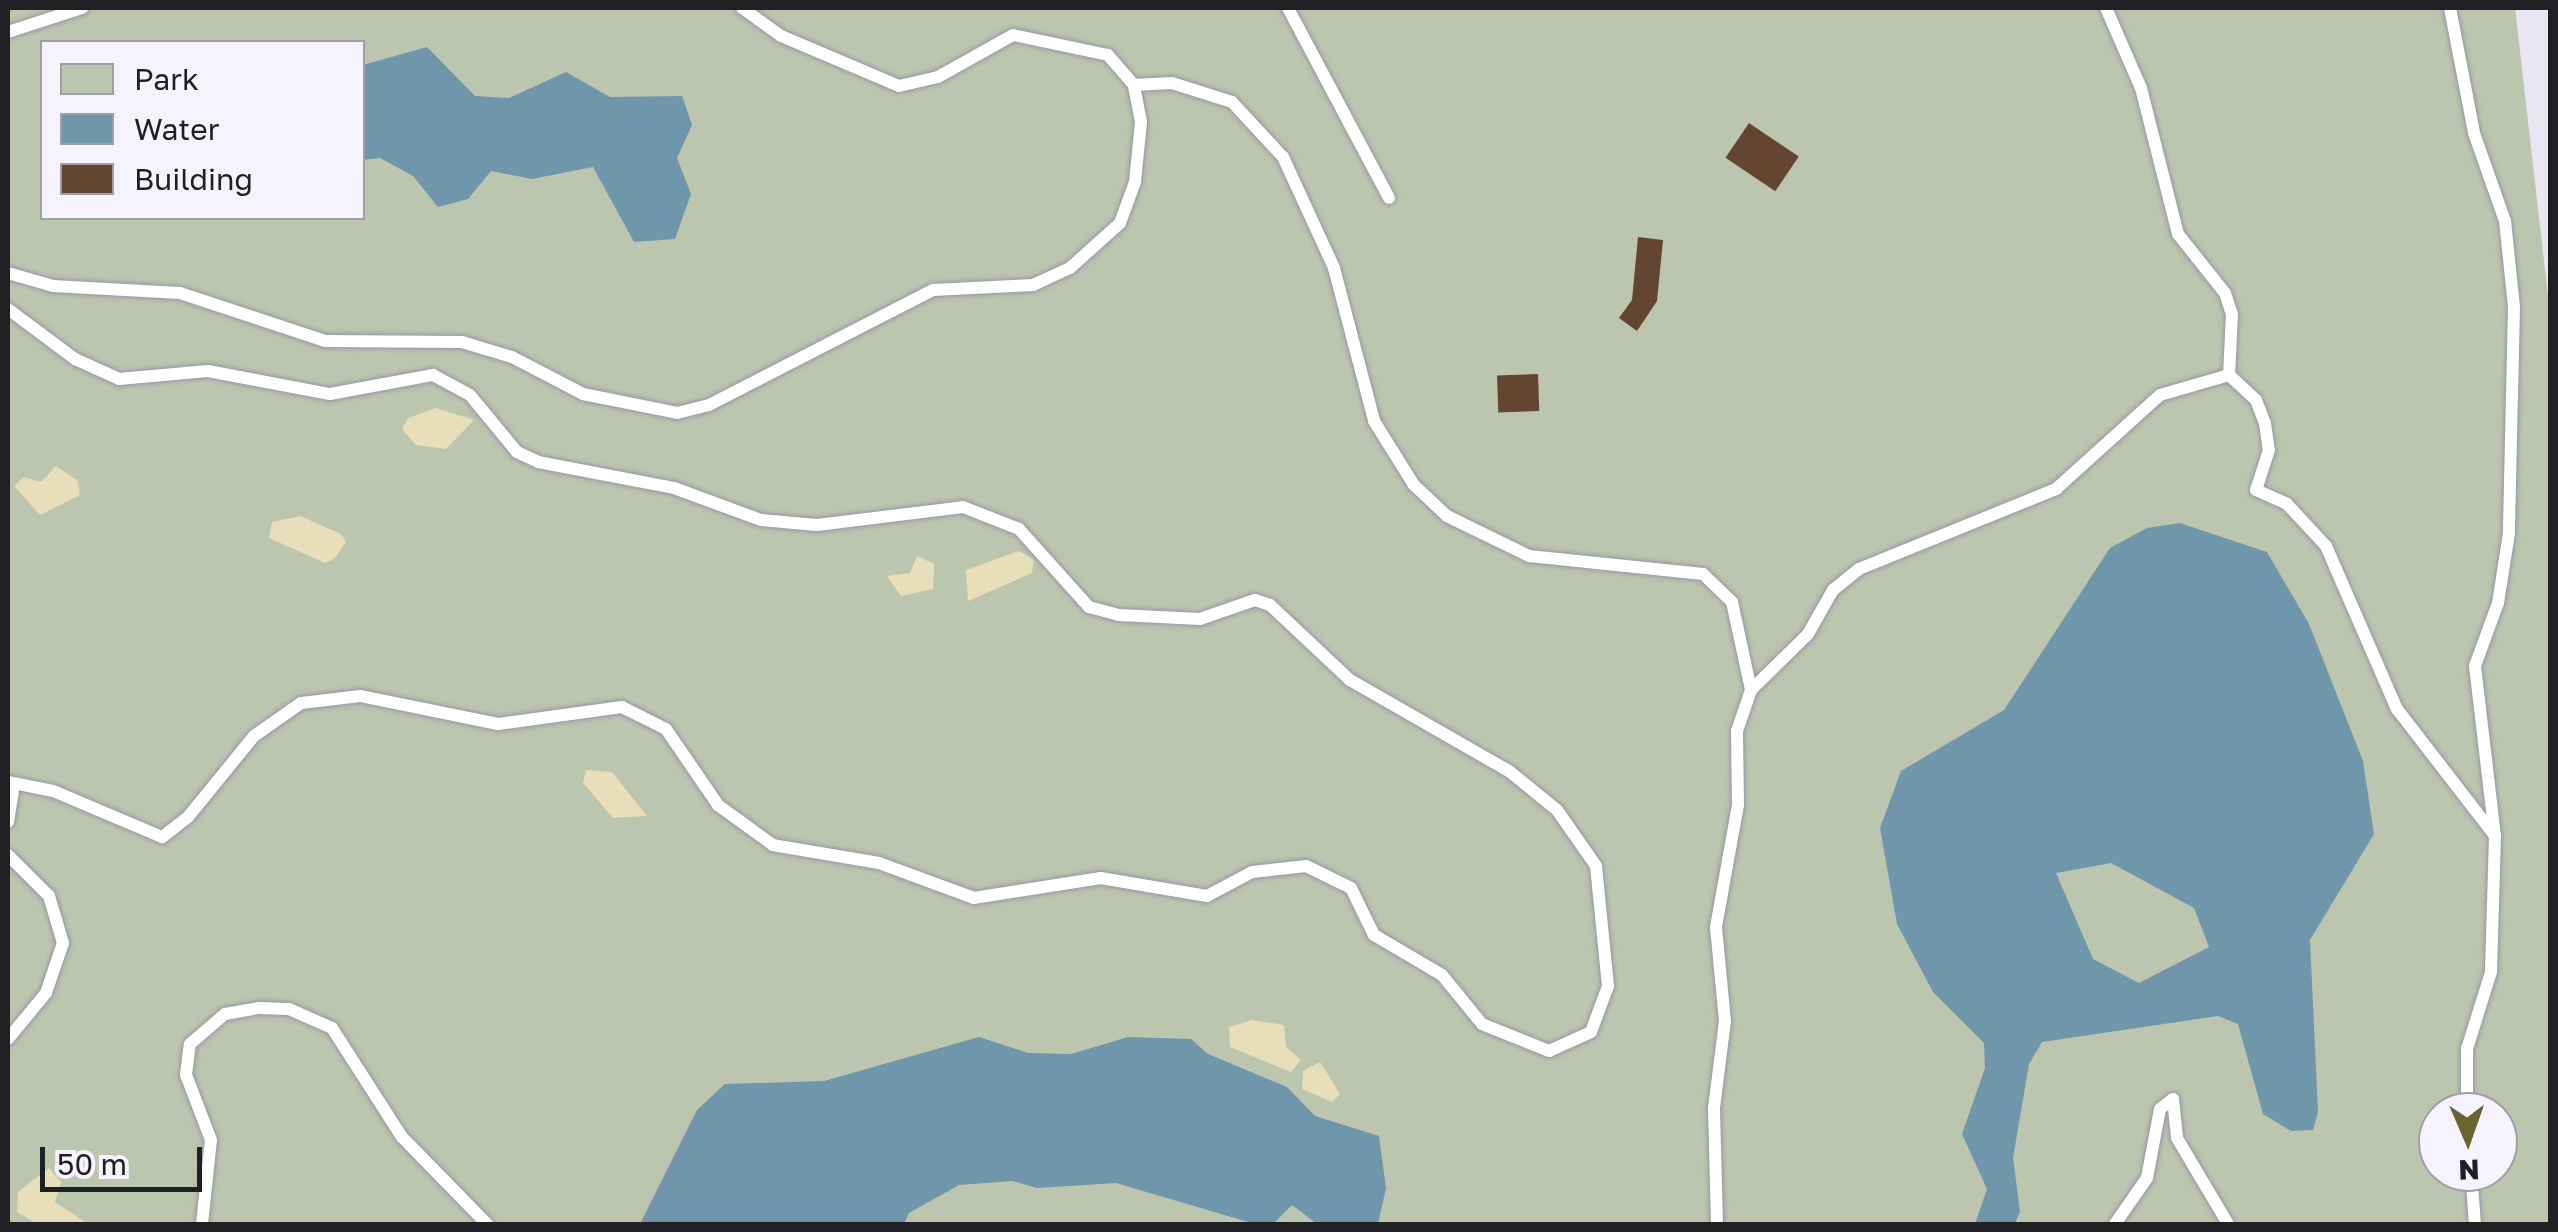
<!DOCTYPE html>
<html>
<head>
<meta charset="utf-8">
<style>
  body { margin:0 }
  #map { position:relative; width:2558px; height:1232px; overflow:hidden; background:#e9e5f3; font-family:"Golos Text",sans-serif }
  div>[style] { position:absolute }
  .green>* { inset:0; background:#bcc5ae }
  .sand>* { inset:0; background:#e8deb9 }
  .water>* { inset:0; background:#6f96ab }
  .building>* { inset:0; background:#644531; transform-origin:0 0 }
  .roads { filter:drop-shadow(0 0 2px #9996a3) drop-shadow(0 0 2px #9996a3) }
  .service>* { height:12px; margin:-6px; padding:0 6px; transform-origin:6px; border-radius:6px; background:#fff }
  span { translate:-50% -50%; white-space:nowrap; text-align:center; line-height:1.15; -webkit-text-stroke:10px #f6f3fe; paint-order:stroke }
  .frame { position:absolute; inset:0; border:10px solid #201f24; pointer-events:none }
  .legend { position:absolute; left:40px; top:40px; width:325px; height:180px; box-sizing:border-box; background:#f6f3fe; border:2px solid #a09ea7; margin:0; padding:12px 18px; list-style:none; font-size:30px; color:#201f24 }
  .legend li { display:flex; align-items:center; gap:20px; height:50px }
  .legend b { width:50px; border:2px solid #a09ea7 }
  .north { position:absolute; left:2418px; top:1092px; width:100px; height:100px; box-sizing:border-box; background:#f6f3fe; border:2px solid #a09ea7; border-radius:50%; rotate:178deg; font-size:28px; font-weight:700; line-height:40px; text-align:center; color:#201f24 }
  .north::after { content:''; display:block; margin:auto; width:35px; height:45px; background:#6a6431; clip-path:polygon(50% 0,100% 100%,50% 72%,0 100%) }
  .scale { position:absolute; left:40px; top:1147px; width:162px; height:45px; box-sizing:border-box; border:5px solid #201f24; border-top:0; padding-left:12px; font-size:30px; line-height:35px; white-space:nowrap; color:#201f24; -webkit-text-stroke:8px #f6f3fe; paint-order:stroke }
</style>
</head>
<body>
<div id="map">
  <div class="green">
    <i style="clip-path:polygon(evenodd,8px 8px,2515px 8px,2550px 313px,2550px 1224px,8px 1224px,8px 8px,42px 42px,362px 42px,362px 218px,42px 218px,42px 42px,8px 8px,2438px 1112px,2498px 1112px,2498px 1172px,2438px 1172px,2438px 1112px)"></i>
  </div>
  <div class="sand">
    <i style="clip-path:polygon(436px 408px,474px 420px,446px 449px,416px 445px,402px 429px,408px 418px)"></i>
    <i style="clip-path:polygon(56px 466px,78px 481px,80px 495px,40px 515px,14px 486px,24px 477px,41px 482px)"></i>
    <i style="clip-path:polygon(300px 516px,341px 534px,346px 542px,334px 559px,325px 563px,269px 538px,272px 522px)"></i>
    <i style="clip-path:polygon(1019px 551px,1034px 560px,1032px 573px,968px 601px,966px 570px)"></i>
    <i style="clip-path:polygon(917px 556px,934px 564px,933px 589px,901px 596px,887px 576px,910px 573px)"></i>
    <i style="clip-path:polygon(586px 770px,612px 772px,647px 816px,613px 818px,583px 783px)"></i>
    <i style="clip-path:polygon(1252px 1020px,1284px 1025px,1286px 1047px,1301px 1060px,1291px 1072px,1230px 1047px,1229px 1027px)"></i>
    <i style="clip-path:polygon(1320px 1062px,1340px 1094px,1332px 1102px,1302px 1089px,1303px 1071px)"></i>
    <i style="clip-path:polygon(49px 1168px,61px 1182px,55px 1202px,88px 1224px,37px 1224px,17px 1212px,18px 1192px)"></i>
  </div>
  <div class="water">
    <i style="clip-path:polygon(427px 47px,475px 96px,509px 98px,566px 72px,610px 97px,682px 96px,692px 125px,677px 158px,691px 194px,675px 239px,634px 242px,593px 167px,532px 179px,491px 171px,468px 199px,438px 207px,413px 176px,380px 158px,363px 160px,363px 65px)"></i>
    <i style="clip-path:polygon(evenodd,2180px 523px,2267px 552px,2309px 624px,2363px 761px,2374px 834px,2310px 940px,2318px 1112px,2313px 1130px,2291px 1131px,2263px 1114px,2238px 1024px,2218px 1016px,2042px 1042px,2029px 1064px,2013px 1158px,2020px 1211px,2015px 1224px,1975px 1224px,1987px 1189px,1962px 1134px,1985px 1068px,1984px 1043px,1933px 992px,1897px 924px,1880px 828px,1901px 771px,2004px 710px,2110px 548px,2147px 528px,2180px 523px,2111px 863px,2194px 908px,2209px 947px,2139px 983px,2093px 959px,2056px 873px,2111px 863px)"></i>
    <i style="clip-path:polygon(979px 1037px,1028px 1053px,1071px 1054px,1128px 1037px,1191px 1039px,1208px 1054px,1287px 1087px,1315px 1116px,1379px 1136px,1386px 1188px,1378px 1224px,1317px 1224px,1292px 1205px,1273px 1224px,1255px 1224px,1116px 1183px,1037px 1188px,1012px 1181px,959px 1185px,909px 1213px,904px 1224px,640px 1224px,697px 1110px,725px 1084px,824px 1081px)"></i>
  </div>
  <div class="building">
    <i style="left:1749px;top:123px;width:60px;height:42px;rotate:34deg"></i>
    <i style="clip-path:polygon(1638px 237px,1663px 240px,1657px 301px,1637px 331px,1619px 318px,1632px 300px)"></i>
    <i style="left:1538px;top:374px;width:37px;height:41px;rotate:88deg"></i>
  </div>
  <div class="roads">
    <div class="service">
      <i style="left:1288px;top:8px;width:215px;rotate:62deg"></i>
      <i style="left:2106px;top:8px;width:87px;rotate:66.4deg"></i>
      <i style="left:2141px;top:88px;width:151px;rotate:75.8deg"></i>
      <i style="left:2178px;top:234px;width:75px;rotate:51.5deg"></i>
      <i style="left:2225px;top:293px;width:22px;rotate:72deg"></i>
      <i style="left:2232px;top:314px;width:61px;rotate:92.8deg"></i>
      <i style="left:2229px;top:375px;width:37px;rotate:43deg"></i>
      <i style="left:2256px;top:400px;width:25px;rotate:69deg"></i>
      <i style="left:2265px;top:423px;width:27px;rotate:82deg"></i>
      <i style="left:2269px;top:450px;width:42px;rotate:108deg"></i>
      <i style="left:2256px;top:490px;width:34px;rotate:24deg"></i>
      <i style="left:2287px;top:504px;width:57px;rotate:47.1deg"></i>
      <i style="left:2326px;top:546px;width:178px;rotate:66.5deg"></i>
      <i style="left:2397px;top:709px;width:160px;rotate:52.3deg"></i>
      <i style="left:2495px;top:836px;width:136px;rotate:91.7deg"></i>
      <i style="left:2491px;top:972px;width:81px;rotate:107.3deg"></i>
      <i style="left:2467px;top:1049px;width:63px;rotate:90deg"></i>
      <i style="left:2450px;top:8px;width:127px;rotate:79.1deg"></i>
      <i style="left:2474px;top:133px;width:93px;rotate:70.6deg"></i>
      <i style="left:2505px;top:221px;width:86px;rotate:84deg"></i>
      <i style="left:2514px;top:307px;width:226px;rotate:91.3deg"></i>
      <i style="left:2509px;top:533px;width:71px;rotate:98.9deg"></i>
      <i style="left:2498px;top:603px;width:67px;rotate:110.1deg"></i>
      <i style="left:2475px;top:666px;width:171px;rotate:83.3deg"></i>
      <i style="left:8px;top:32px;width:78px;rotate:-18deg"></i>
      <i style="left:1134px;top:85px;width:38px;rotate:-3deg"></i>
      <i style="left:1172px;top:83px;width:63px;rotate:17.6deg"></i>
      <i style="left:1232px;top:102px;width:75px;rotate:47.2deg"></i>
      <i style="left:1283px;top:157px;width:122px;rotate:65.3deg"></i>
      <i style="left:1334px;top:268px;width:158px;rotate:75.3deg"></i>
      <i style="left:1374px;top:421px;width:75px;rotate:58deg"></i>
      <i style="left:1414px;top:485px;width:45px;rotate:43.2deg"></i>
      <i style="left:1447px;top:516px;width:91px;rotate:26deg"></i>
      <i style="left:1529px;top:556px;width:175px;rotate:5.9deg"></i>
      <i style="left:1703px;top:574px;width:40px;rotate:44deg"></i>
      <i style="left:1732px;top:602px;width:90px;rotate:77.8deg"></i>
      <i style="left:8px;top:273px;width:47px;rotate:16.1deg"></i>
      <i style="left:53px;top:286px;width:127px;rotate:3.2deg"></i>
      <i style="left:180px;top:293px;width:153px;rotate:18.3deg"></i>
      <i style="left:325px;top:341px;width:137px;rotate:0.4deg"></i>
      <i style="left:462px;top:342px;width:52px;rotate:16.7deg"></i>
      <i style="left:512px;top:357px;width:80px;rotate:27.5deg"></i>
      <i style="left:583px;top:394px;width:96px;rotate:11.4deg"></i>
      <i style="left:677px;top:413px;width:33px;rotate:-14deg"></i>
      <i style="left:709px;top:405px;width:252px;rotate:-27.2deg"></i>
      <i style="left:933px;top:290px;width:100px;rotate:-2.9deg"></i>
      <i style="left:1033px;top:285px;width:41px;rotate:-24.7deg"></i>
      <i style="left:1070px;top:268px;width:67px;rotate:-42deg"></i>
      <i style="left:1120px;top:223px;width:44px;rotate:-69.9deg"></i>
      <i style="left:1135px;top:182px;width:60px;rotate:-84.3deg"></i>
      <i style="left:1141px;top:122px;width:38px;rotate:-101deg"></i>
      <i style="left:1134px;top:85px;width:40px;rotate:-131deg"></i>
      <i style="left:1108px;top:55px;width:97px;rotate:-168.1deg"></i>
      <i style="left:1013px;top:35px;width:86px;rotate:150.8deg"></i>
      <i style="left:938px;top:77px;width:40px;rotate:167deg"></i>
      <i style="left:899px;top:86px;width:128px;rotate:-157deg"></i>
      <i style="left:781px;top:36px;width:48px;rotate:-144.3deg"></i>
      <i style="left:8px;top:309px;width:84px;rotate:36.7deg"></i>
      <i style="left:75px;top:359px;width:48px;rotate:24.4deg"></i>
      <i style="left:119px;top:379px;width:89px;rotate:-5.1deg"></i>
      <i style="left:208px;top:371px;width:124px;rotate:10.7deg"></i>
      <i style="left:330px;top:394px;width:105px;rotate:-10.5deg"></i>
      <i style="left:433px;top:375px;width:42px;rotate:28.4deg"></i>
      <i style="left:470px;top:395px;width:74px;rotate:50.5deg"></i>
      <i style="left:517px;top:452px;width:23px;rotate:25deg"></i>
      <i style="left:538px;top:462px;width:138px;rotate:10.8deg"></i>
      <i style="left:674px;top:488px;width:93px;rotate:20.2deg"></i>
      <i style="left:761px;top:520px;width:56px;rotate:5.1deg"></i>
      <i style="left:817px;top:525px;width:147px;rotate:-7deg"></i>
      <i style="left:963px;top:507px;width:60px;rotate:21.4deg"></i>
      <i style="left:1019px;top:529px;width:105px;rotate:48.1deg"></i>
      <i style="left:1089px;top:607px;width:31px;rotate:15deg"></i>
      <i style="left:1119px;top:615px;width:81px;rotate:2.8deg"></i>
      <i style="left:1200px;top:619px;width:58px;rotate:-19.1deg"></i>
      <i style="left:1255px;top:600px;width:16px;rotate:18deg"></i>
      <i style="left:1270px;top:605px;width:110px;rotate:43.2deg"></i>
      <i style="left:1350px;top:680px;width:183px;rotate:29.8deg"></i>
      <i style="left:1509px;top:771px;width:62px;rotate:39.1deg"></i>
      <i style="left:1557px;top:810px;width:68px;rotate:55.1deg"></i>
      <i style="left:1596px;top:866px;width:121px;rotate:84.3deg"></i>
      <i style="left:1608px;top:986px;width:49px;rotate:110.3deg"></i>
      <i style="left:1591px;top:1032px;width:46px;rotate:155.7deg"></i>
      <i style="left:1549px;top:1051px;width:72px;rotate:-158.1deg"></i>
      <i style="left:1482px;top:1024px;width:63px;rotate:-129.2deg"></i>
      <i style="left:1442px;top:975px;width:79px;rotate:-149.5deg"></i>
      <i style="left:1374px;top:935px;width:52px;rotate:-116.1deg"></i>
      <i style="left:1351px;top:888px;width:50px;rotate:-153.9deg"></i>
      <i style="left:1306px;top:866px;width:54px;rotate:173.7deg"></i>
      <i style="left:1252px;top:872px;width:51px;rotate:151.9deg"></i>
      <i style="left:1207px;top:896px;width:108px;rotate:-170.4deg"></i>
      <i style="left:1101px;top:878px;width:129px;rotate:171.1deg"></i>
      <i style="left:974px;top:898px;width:101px;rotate:-159.8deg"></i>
      <i style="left:879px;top:863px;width:108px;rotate:-170.4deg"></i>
      <i style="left:773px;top:845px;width:68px;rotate:-144deg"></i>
      <i style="left:718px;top:805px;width:92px;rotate:-124.4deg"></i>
      <i style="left:666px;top:729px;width:49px;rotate:-153.4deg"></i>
      <i style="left:622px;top:707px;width:125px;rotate:172.2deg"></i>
      <i style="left:498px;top:724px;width:141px;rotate:-168.5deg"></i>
      <i style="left:360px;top:696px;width:59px;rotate:173.2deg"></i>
      <i style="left:301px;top:703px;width:57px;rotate:144.9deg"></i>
      <i style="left:254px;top:736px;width:104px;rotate:129.2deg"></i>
      <i style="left:188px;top:817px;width:33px;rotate:142deg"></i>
      <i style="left:162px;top:837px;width:118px;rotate:-157.1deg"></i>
      <i style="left:53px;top:791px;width:46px;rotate:-168.7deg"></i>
      <i style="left:8px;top:822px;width:38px;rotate:-81deg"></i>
      <i style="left:8px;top:855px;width:58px;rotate:45deg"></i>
      <i style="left:49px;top:896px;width:49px;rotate:73.4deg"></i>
      <i style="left:63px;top:943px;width:53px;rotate:108.8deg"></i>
      <i style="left:46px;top:993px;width:60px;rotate:129.6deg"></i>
      <i style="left:2471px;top:1172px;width:52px;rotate:85.6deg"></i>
      <i style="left:202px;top:1224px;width:84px;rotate:-83.9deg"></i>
      <i style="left:211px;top:1140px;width:70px;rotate:-111deg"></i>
      <i style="left:186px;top:1075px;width:31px;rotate:-83deg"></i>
      <i style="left:190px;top:1044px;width:46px;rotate:-40.6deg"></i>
      <i style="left:225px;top:1014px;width:35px;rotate:-10deg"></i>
      <i style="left:259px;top:1008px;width:30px;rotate:2deg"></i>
      <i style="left:289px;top:1009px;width:47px;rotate:23.8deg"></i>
      <i style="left:332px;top:1028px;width:130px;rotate:57.3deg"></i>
      <i style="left:402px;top:1137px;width:122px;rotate:45.7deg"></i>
      <i style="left:1717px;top:1224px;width:116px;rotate:-91.5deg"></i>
      <i style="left:1714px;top:1108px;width:88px;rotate:-82.8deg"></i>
      <i style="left:1725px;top:1021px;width:94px;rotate:-95.5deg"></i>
      <i style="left:1716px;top:927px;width:124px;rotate:-79.8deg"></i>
      <i style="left:1738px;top:805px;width:74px;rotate:-90.8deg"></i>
      <i style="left:1737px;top:731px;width:43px;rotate:-71.1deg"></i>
      <i style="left:1751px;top:690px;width:80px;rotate:-44.5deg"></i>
      <i style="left:1808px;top:634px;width:51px;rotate:-60.4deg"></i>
      <i style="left:1833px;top:590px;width:33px;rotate:-39deg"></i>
      <i style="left:1859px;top:569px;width:213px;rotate:-22.1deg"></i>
      <i style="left:2056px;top:489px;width:140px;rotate:-42.1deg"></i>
      <i style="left:2160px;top:395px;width:72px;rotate:-16.2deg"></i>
      <i style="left:2115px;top:1224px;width:56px;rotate:-55.2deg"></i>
      <i style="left:2147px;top:1178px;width:70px;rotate:-79.3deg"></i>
      <i style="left:2160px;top:1109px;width:16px;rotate:-38deg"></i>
      <i style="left:2173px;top:1099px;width:39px;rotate:84deg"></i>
      <i style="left:2177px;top:1138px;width:100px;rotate:59.3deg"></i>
    </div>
  </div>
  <div class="frame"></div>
  <ul class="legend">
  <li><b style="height:28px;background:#bcc5ae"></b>Park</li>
  <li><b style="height:28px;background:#6f96ab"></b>Water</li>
  <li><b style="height:28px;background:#644531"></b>Building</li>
  </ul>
  <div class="north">N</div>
  <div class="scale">50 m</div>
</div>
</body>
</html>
